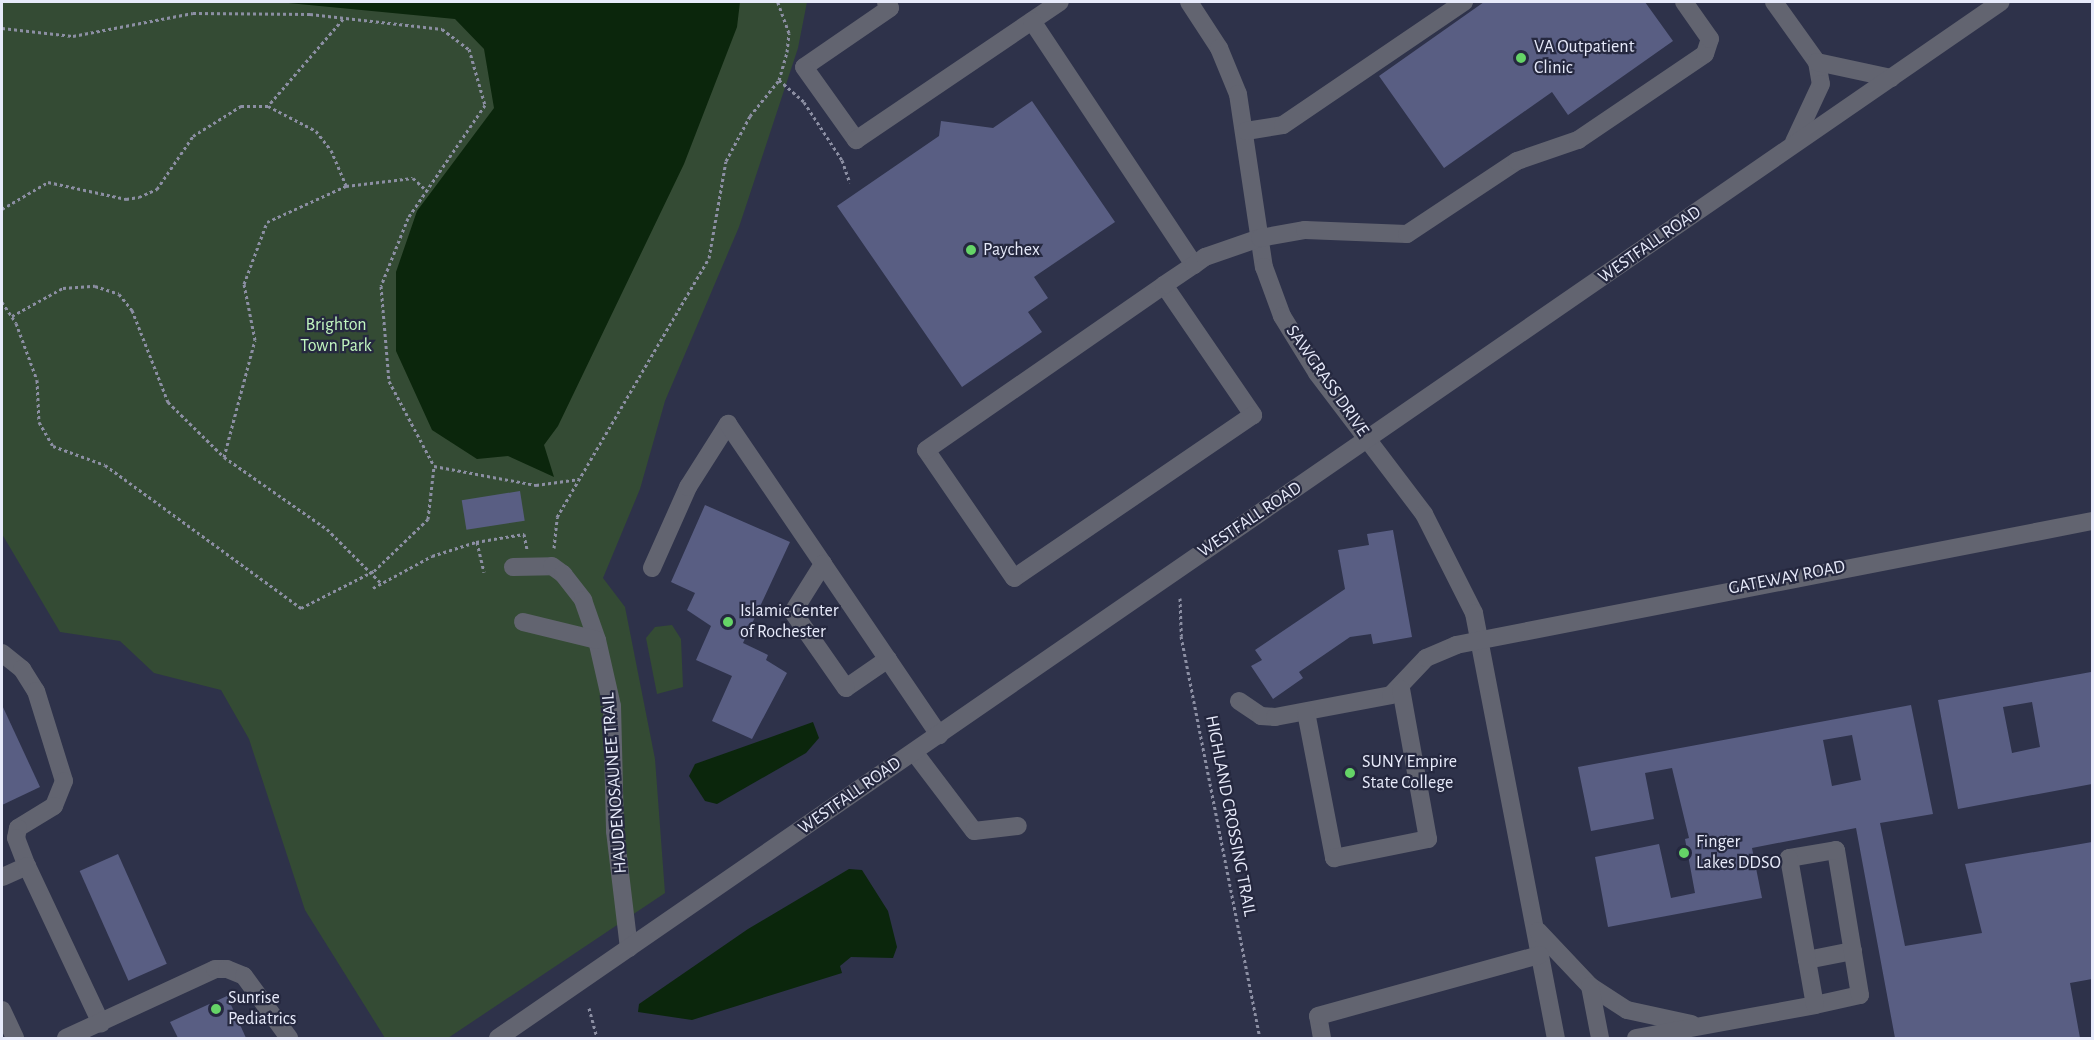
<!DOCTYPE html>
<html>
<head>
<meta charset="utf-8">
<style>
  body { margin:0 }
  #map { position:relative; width:2094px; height:1040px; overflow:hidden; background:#2e324a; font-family:"Alegreya Sans",sans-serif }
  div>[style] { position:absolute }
  .green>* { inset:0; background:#344b34 }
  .water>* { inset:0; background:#0b260c }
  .building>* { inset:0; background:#595e83; transform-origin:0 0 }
  .path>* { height:3px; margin-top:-1.5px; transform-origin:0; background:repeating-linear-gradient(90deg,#8c8fa3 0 3px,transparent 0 6px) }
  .minor>* { height:18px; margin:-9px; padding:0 9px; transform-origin:9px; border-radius:9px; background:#626470 }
  .dots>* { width:16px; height:16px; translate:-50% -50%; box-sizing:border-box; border:3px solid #25283f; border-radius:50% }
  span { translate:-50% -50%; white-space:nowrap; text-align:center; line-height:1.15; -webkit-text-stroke:4.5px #25283f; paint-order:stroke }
  .poi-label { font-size:18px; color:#e7eafa }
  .left { translate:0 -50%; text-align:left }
  .street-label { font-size:18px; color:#e7eafa }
  .park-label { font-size:18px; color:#c1f5bf }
  .frame { position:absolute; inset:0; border:3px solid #e7eafa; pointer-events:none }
</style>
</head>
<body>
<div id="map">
  <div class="green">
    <i style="clip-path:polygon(2px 2px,807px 2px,798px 48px,739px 227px,665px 401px,640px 489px,603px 578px,625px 607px,655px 759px,665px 893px,448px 1038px,385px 1038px,305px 910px,249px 739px,221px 690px,154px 673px,120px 641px,60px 632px,2px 534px)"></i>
    <i style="clip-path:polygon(672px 625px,681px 639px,683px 687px,657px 694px,646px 638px,655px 627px)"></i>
  </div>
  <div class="water">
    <i style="clip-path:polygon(278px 2px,740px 2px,737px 27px,684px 164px,558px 426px,544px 445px,554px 477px,508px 456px,477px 459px,432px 430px,396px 351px,396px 272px,417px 211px,494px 108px,484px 49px,455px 19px)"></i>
    <i style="clip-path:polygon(813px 722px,819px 738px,806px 753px,717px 804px,705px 801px,689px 776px,695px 764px)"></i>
    <i style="clip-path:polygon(849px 869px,862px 870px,888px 911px,897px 947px,893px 958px,851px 957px,840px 966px,842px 973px,692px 1020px,638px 1012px,639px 1004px,748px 929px)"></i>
  </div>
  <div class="building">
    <i style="clip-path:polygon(1484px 2px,1645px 2px,1673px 41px,1568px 115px,1552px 92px,1444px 168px,1379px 76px)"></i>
    <i style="clip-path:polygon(1032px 101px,1115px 222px,1034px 277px,1048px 298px,1028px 312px,1042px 332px,962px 387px,837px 206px,939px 136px,941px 121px,993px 128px)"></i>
    <i style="left:520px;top:491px;width:30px;height:59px;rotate:81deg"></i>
    <i style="clip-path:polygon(705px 505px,790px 542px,743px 643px,768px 655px,766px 660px,787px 673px,752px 739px,712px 721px,732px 676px,696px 660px,711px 626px,687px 610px,695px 593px,671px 582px)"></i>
    <i style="clip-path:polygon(1393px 530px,1412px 637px,1373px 644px,1371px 634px,1350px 637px,1299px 672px,1303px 678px,1273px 699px,1251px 666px,1262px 660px,1255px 650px,1345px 589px,1338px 550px,1369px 545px,1367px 534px)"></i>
    <i style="clip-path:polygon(evenodd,2091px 672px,2092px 784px,1958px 809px,1938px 700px,2091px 672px,2032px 702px,2040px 747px,2012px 753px,2003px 707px,2032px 702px)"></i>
    <i style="clip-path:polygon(2px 705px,40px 787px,2px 805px)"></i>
    <i style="clip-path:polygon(evenodd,1911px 705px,1933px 814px,1880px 823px,1905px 946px,1982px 933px,1965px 864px,2092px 842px,2092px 979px,2070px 983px,2080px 1038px,1895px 1038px,1856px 828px,1752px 848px,1762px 898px,1608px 927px,1595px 857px,1659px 844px,1671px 898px,1695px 893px,1685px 839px,1689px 838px,1672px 768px,1645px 773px,1654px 819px,1591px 831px,1578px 767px,1911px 705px,1852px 735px,1861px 780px,1832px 786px,1823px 740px,1852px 735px)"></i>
    <i style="left:118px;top:854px;width:120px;height:42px;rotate:66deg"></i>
    <i style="clip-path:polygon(227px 996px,246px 1038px,178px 1038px,170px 1022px)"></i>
  </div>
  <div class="path">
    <i style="left:343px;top:19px;width:115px;rotate:130.8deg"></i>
    <i style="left:268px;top:106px;width:54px;rotate:27.5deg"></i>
    <i style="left:316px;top:131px;width:24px;rotate:52deg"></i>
    <i style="left:331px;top:150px;width:39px;rotate:67deg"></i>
    <i style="left:2px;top:28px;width:71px;rotate:6.4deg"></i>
    <i style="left:73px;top:36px;width:122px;rotate:-10.9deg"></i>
    <i style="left:193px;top:13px;width:117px;rotate:0.5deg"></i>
    <i style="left:310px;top:14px;width:133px;rotate:6.5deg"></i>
    <i style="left:442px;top:29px;width:34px;rotate:37deg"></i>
    <i style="left:469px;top:49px;width:58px;rotate:74.1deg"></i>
    <i style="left:485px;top:105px;width:137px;rotate:124.3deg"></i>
    <i style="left:408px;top:218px;width:73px;rotate:111.7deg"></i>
    <i style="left:381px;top:286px;width:95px;rotate:85.2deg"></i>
    <i style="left:389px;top:381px;width:96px;rotate:62.1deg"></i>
    <i style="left:434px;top:466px;width:104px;rotate:10.6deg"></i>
    <i style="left:536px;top:485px;width:44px;rotate:-7.8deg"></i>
    <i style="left:779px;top:80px;width:33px;rotate:41deg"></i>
    <i style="left:804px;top:102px;width:69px;rotate:56.8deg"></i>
    <i style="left:842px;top:160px;width:24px;rotate:71deg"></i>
    <i style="left:2px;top:209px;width:53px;rotate:-30.4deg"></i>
    <i style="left:48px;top:182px;width:80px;rotate:12.3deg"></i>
    <i style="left:126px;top:199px;width:13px;rotate:-9deg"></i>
    <i style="left:139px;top:197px;width:20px;rotate:-24deg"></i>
    <i style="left:157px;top:189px;width:64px;rotate:-55.8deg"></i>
    <i style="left:193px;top:136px;width:57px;rotate:-32deg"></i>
    <i style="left:241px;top:106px;width:27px"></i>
    <i style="left:2px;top:302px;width:25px;rotate:56deg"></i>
    <i style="left:16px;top:323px;width:61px;rotate:69.8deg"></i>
    <i style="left:37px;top:380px;width:42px;rotate:87.3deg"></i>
    <i style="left:39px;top:422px;width:28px;rotate:60deg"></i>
    <i style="left:53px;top:446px;width:55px;rotate:20.1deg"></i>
    <i style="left:105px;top:465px;width:243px;rotate:36.1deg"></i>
    <i style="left:301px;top:608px;width:82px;rotate:-26.9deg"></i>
    <i style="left:374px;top:571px;width:75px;rotate:-43.9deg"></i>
    <i style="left:428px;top:519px;width:53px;rotate:-83.5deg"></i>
    <i style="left:12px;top:316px;width:58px;rotate:-28.8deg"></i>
    <i style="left:63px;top:288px;width:32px;rotate:-4deg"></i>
    <i style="left:95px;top:286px;width:25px;rotate:18deg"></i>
    <i style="left:119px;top:294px;width:21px;rotate:51deg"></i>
    <i style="left:132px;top:310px;width:99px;rotate:68.6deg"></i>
    <i style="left:168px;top:402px;width:78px;rotate:44.5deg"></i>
    <i style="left:224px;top:457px;width:126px;rotate:35deg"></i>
    <i style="left:327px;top:529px;width:76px;rotate:45deg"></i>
    <i style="left:224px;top:457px;width:121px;rotate:-75.2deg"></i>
    <i style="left:255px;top:340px;width:57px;rotate:-101.1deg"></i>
    <i style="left:244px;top:284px;width:66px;rotate:-69.6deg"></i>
    <i style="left:267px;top:222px;width:87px;rotate:-24.5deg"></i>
    <i style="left:346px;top:186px;width:67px;rotate:-6.8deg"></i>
    <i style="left:413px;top:178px;width:19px;rotate:43deg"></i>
    <i style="left:477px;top:542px;width:31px;rotate:77deg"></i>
    <i style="left:554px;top:548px;width:31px;rotate:-84deg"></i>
    <i style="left:557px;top:517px;width:300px;rotate:-59.6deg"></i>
    <i style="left:709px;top:258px;width:98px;rotate:-80.1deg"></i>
    <i style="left:726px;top:161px;width:51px;rotate:-61.9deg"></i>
    <i style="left:750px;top:116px;width:46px;rotate:-51.1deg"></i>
    <i style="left:779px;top:80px;width:29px;rotate:-74deg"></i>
    <i style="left:787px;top:52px;width:19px;rotate:-84deg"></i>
    <i style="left:789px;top:33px;width:33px;rotate:-110deg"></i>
    <i style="left:373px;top:588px;width:67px;rotate:-28.5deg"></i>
    <i style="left:432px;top:556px;width:46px;rotate:-17.7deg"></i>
    <i style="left:476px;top:542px;width:49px;rotate:-9.5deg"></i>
    <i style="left:524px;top:534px;width:15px;rotate:79deg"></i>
    <i style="left:1180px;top:598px;width:38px;rotate:88deg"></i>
    <i style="left:1181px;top:636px;width:410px;rotate:78.9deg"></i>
    <i style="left:589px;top:1008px;width:31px;rotate:75deg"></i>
  </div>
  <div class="minor">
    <i style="left:886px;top:2px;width:7px;rotate:56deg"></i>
    <i style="left:890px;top:8px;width:104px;rotate:145.5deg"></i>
    <i style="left:804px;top:67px;width:90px;rotate:54.5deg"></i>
    <i style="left:856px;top:140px;width:246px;rotate:-34.1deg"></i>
    <i style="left:1189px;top:2px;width:55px;rotate:56.9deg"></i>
    <i style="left:1219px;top:48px;width:50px;rotate:67.6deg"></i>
    <i style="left:1238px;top:94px;width:175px;rotate:81.5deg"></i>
    <i style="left:1264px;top:267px;width:52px;rotate:69.8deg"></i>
    <i style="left:1282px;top:316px;width:67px;rotate:58.4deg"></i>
    <i style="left:1317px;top:373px;width:177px;rotate:52.8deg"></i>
    <i style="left:1424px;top:514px;width:111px;rotate:63.2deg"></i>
    <i style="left:1474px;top:613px;width:433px;rotate:79.1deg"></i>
    <i style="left:1774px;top:2px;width:74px;rotate:54.4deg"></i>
    <i style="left:1817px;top:62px;width:22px;rotate:80deg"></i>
    <i style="left:1821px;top:84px;width:64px;rotate:115deg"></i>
    <i style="left:1032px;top:21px;width:293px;rotate:56.4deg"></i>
    <i style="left:1817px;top:62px;width:76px;rotate:12.2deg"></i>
    <i style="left:1246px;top:131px;width:37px;rotate:-9deg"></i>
    <i style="left:1283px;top:125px;width:219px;rotate:-34.2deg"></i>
    <i style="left:1164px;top:285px;width:158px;rotate:55.6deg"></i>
    <i style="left:1253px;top:415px;width:289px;rotate:145.7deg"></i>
    <i style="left:1014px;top:578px;width:155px;rotate:-124.5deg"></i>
    <i style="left:926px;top:450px;width:290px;rotate:-34.7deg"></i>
    <i style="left:1164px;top:285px;width:36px;rotate:-34deg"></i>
    <i style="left:1194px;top:265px;width:14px;rotate:-36deg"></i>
    <i style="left:1205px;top:257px;width:58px;rotate:-19.1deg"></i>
    <i style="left:1260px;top:238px;width:46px;rotate:-10.1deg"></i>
    <i style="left:1305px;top:230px;width:102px;rotate:2.2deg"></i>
    <i style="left:1407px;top:234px;width:132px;rotate:-33.6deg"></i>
    <i style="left:1517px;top:161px;width:65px;rotate:-19deg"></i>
    <i style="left:1578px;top:140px;width:153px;rotate:-34.1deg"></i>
    <i style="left:1705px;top:54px;width:16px;rotate:-72deg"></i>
    <i style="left:1710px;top:39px;width:45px;rotate:-125.1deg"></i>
    <i style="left:513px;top:567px;width:39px;rotate:-1deg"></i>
    <i style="left:552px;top:566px;width:14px;rotate:36deg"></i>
    <i style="left:563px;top:574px;width:33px;rotate:52deg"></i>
    <i style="left:583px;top:600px;width:42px;rotate:70.7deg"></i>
    <i style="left:597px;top:640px;width:68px;rotate:77.2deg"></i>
    <i style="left:612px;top:706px;width:125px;rotate:88.6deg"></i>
    <i style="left:615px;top:831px;width:118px;rotate:83.2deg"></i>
    <i style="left:652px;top:568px;width:89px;rotate:-66deg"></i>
    <i style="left:688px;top:487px;width:75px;rotate:-57.6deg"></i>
    <i style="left:728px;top:424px;width:169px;rotate:55.8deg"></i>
    <i style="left:523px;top:622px;width:76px;rotate:13.7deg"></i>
    <i style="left:2px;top:653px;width:26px;rotate:39deg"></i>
    <i style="left:22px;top:669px;width:26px;rotate:58deg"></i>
    <i style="left:36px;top:691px;width:94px;rotate:72.7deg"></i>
    <i style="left:64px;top:781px;width:27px;rotate:112deg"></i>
    <i style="left:54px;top:806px;width:42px;rotate:148.6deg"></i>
    <i style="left:18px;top:828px;width:10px;rotate:101deg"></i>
    <i style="left:16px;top:838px;width:30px;rotate:69deg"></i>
    <i style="left:27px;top:866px;width:27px;rotate:156deg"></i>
    <i style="left:888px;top:659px;width:51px;rotate:145.4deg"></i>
    <i style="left:846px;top:688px;width:93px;rotate:-124.9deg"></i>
    <i style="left:793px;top:612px;width:57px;rotate:-58deg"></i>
    <i style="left:823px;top:564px;width:207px;rotate:55.8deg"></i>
    <i style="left:1239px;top:701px;width:27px;rotate:34deg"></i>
    <i style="left:1261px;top:716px;width:14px;rotate:4deg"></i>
    <i style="left:1275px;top:717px;width:118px;rotate:-10.7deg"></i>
    <i style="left:1391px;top:695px;width:51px;rotate:-46.6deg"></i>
    <i style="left:1426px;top:658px;width:33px;rotate:-23deg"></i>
    <i style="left:1456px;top:645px;width:648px;rotate:-11.03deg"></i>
    <i style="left:1306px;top:712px;width:149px;rotate:79.1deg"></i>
    <i style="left:1334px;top:858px;width:96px;rotate:-11.4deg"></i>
    <i style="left:1428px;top:839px;width:152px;rotate:-100.2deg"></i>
    <i style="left:914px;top:752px;width:99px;rotate:52.8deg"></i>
    <i style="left:974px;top:831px;width:44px;rotate:-6.5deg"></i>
    <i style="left:27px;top:866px;width:174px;rotate:64.8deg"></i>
    <i style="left:1538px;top:931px;width:76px;rotate:46.6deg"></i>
    <i style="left:1590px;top:986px;width:44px;rotate:33deg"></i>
    <i style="left:1627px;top:1010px;width:66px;rotate:12.3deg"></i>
    <i style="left:1807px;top:960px;width:47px;rotate:-11.1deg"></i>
    <i style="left:1590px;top:986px;width:53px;rotate:79.1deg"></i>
    <i style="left:2px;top:1010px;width:31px;rotate:65deg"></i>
    <i style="left:66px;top:1038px;width:164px;rotate:-24.8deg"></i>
    <i style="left:215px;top:969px;width:12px"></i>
    <i style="left:227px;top:969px;width:18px;rotate:22deg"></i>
    <i style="left:244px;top:976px;width:77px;rotate:54deg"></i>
    <i style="left:498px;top:1038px;width:1825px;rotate:-34.58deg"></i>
    <i style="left:1322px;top:1038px;width:22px;rotate:-100deg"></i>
    <i style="left:1318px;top:1016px;width:230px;rotate:-15.4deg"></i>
    <i style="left:1636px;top:1038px;width:182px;rotate:-10.4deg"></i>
    <i style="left:1815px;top:1005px;width:46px;rotate:-12.5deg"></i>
    <i style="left:1860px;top:995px;width:147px;rotate:-99.4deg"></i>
    <i style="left:1836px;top:850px;width:48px;rotate:170.3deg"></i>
    <i style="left:1789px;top:858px;width:149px;rotate:80deg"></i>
  </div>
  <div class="dots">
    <i style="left:1521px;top:58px;background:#65d467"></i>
    <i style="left:971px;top:250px;background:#65d467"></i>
    <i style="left:728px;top:622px;background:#65d467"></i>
    <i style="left:1350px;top:773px;background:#65d467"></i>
    <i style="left:1684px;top:853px;background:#65d467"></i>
    <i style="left:216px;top:1009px;background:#65d467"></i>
  </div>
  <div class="poi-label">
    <span class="left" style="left:1534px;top:58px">VA Outpatient<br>Clinic</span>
    <span class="left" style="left:983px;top:250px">Paychex</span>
    <span class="left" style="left:740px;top:622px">Islamic Center<br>of Rochester</span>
    <span class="left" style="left:1362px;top:773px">SUNY Empire<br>State College</span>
    <span class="left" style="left:1696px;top:853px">Finger<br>Lakes DDSO</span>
    <span class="left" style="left:228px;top:1009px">Sunrise<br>Pediatrics</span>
  </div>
  <div class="street-label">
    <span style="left:1650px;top:245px;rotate:-35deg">WESTFALL ROAD</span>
    <span style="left:1327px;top:381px;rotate:55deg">SAWGRASS DRIVE</span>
    <span style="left:1250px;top:520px;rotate:-34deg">WESTFALL ROAD</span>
    <span style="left:1787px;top:578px;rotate:-11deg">GATEWAY ROAD</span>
    <span style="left:615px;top:783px;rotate:-94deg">HAUDENOSAUNEE TRAIL</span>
    <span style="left:850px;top:796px;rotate:-35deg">WESTFALL ROAD</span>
    <span style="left:1230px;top:816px;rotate:79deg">HIGHLAND CROSSING TRAIL</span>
  </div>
  <div class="park-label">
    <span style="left:336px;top:336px">Brighton<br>Town Park</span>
  </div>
  <div class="frame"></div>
</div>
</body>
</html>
